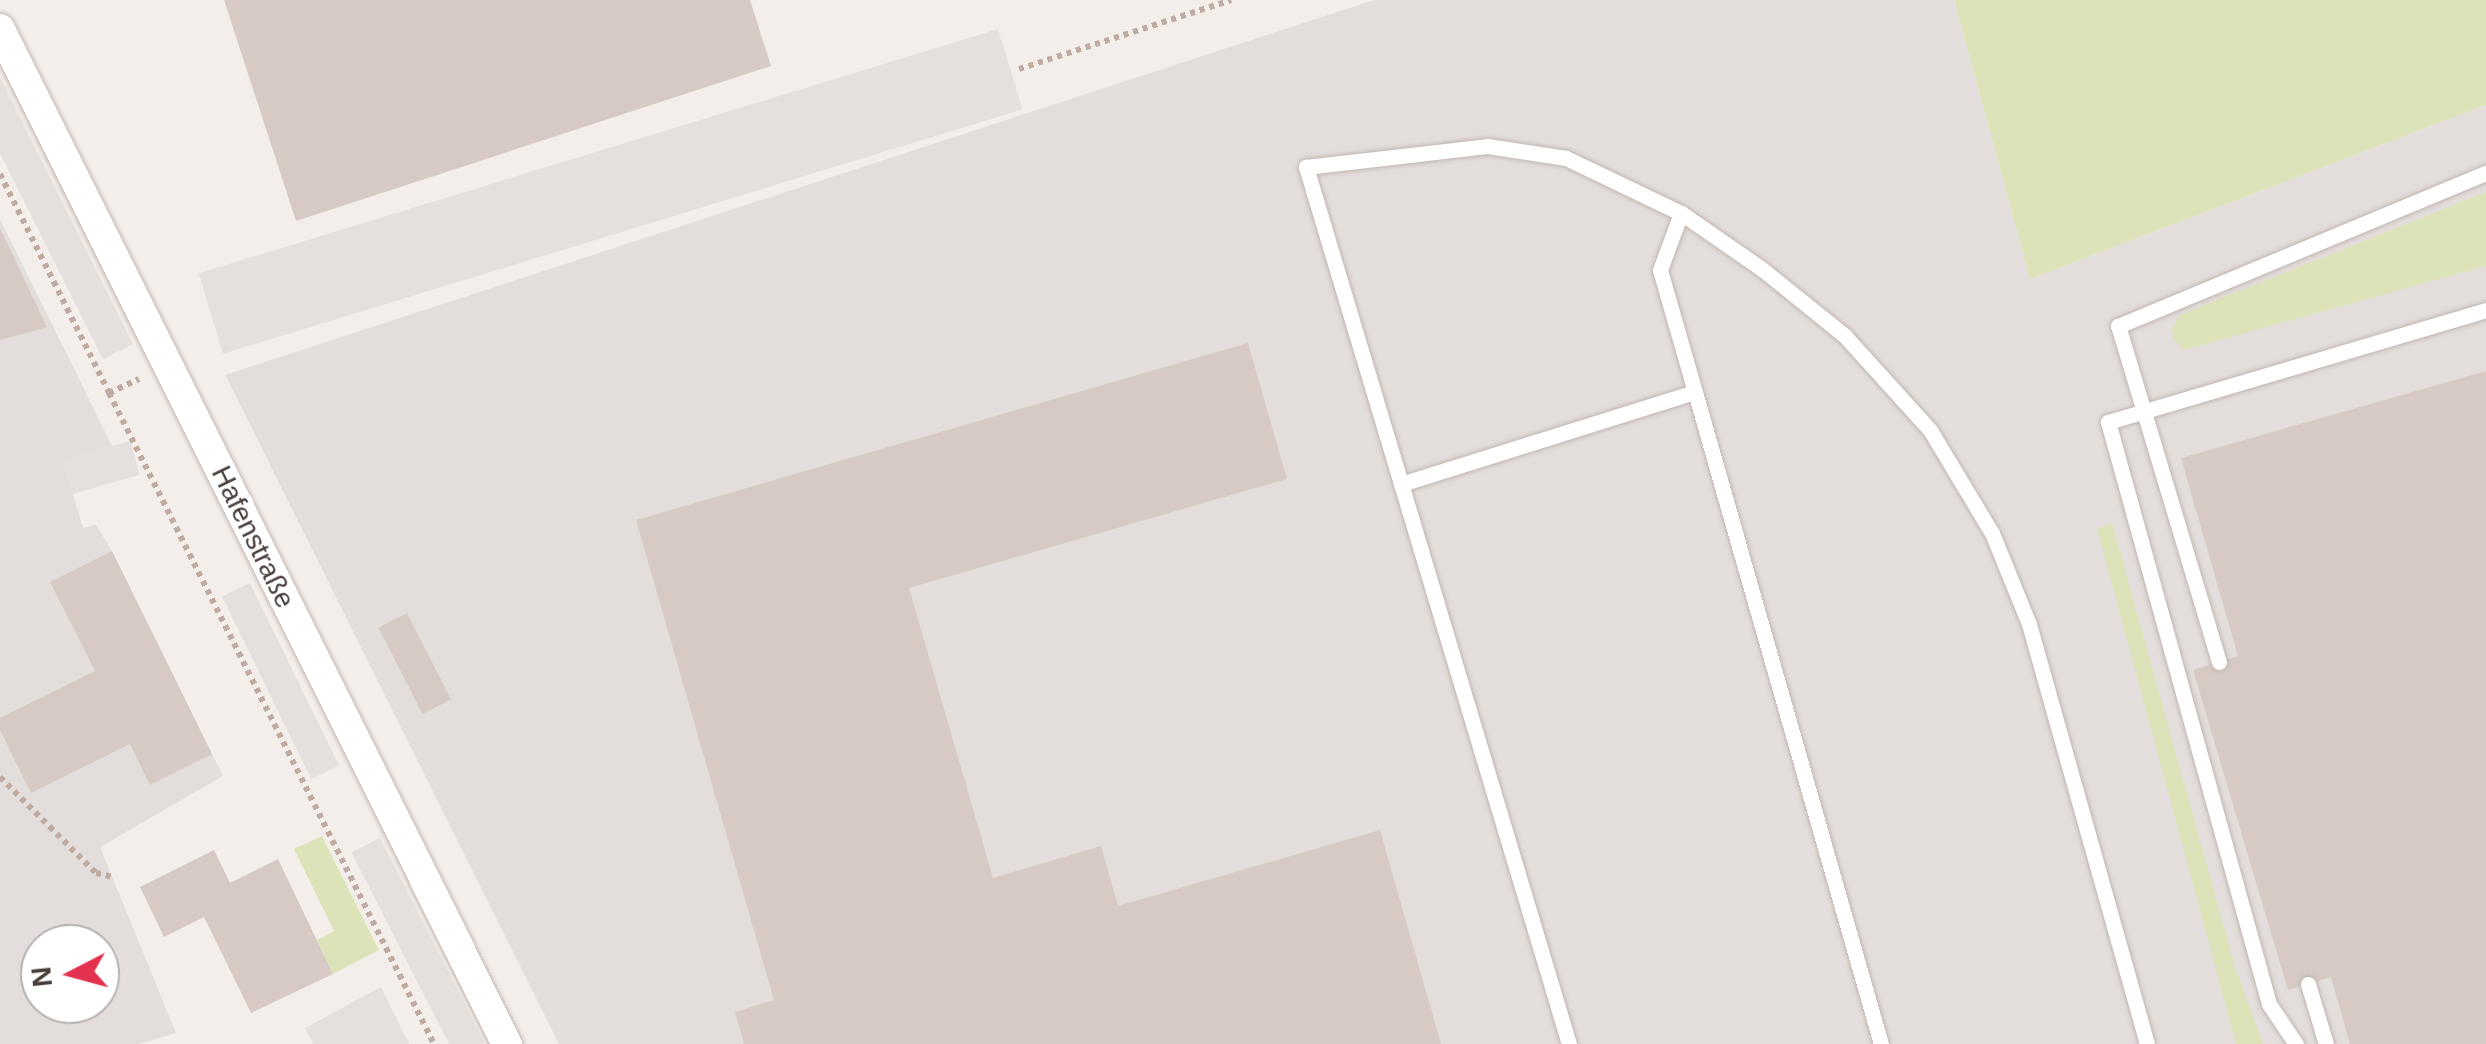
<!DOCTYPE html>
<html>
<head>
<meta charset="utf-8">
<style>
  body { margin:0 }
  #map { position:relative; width:2486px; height:1044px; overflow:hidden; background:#f4eeeb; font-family:Arial,sans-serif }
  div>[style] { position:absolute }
  .industrial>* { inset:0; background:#e3dedc }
  .green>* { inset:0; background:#dde3b8 }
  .parking>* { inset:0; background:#e3e0de; transform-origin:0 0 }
  .building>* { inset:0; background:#d7cac4; transform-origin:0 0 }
  .path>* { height:6px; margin-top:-3px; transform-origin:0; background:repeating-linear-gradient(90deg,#beaba1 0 5px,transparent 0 10px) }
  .roads { filter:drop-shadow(0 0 2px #c1b6b1) drop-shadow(0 0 2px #c1b6b1) }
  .lane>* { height:15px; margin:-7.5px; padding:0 7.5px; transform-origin:7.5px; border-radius:7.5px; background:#fff }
  .street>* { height:30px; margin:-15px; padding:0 15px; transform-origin:15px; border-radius:15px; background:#fff }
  span { translate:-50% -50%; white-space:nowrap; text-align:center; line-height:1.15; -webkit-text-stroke:10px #fff; paint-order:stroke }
  .street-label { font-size:28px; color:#473d39 }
  .north { position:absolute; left:20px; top:924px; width:100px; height:100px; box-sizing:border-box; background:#fff; border:2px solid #b5b1b0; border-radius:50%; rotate:264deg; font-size:28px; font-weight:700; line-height:40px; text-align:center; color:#473d39 }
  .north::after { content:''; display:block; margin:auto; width:35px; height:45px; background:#e33250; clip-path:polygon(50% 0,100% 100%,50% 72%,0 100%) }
</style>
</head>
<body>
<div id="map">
  <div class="industrial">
    <i style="clip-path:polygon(1374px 0,1954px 0,2030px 279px,2486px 105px,2486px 1044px,559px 1044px,225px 375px)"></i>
    <i style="clip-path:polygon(evenodd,0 219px,112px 446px,63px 461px,83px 528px,96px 525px,112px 551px,223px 776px,100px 847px,176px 1033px,139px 1044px,0 1044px,0 219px,40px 944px,100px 944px,100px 1004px,40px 1004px,40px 944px)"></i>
  </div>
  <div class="green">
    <i style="clip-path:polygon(1954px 0,2486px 0,2486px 105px,2030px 279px)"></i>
    <i style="clip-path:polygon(2486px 192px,2486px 266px,2184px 350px,2174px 340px,2172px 329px,2180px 315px)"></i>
    <i style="clip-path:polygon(2112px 523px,2235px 967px,2263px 1044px,2236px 1044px,2097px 529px)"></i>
    <i style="clip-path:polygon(322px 836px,379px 950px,333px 974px,317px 940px,334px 931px,294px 849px)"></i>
  </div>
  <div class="parking">
    <i style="left:998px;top:29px;width:84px;height:836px;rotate:73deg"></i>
    <i style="clip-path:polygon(0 77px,133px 344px,103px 359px,0 153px)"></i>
    <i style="left:130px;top:441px;width:35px;height:70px;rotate:74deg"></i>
    <i style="left:250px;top:583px;width:203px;height:31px;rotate:64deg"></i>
    <i style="left:380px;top:838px;width:230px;height:32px;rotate:63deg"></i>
    <i style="clip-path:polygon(381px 987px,409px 1044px,313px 1044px,305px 1028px)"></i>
  </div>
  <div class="building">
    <i style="clip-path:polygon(224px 0,750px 0,771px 66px,296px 221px)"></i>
    <i style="clip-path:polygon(0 228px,47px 327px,0 340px)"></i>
    <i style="clip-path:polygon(1248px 343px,1287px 479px,909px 588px,993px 878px,1101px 846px,1118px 906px,1380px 830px,1441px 1044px,744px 1044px,735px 1012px,774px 1000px,636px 520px)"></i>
    <i style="clip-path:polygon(2486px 371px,2486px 1044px,2350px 1044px,2331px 977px,2288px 990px,2193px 670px,2238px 656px,2181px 458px)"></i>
    <i style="clip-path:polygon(112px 551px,212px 754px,150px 785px,130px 744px,31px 793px,0 730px,0 718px,95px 671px,50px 582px)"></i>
    <i style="left:407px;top:613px;width:97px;height:32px;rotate:63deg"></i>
    <i style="clip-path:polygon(214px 850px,230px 883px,278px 859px,333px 974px,251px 1013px,204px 917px,164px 937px,140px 887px)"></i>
  </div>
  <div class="path">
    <i style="left:1019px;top:69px;width:223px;rotate:-18deg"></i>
    <i style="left:0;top:174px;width:245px;rotate:63.5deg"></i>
    <i style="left:109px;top:393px;width:33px;rotate:-25deg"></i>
    <i style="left:109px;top:393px;width:728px;rotate:63.47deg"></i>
    <i style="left:0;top:777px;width:136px;rotate:45deg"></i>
    <i style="left:96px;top:873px;width:17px;rotate:13deg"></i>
  </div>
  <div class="roads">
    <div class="lane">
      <i style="left:1695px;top:392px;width:678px;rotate:74.08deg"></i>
      <i style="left:1401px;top:484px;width:308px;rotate:-17.4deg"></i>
      <i style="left:1695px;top:392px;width:127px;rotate:-106deg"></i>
      <i style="left:1660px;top:270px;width:61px;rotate:-69.8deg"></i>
      <i style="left:2219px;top:662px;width:351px;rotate:-106.7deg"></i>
      <i style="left:2118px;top:326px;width:399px;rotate:-22.6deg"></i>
      <i style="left:2308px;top:984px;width:63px;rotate:73.3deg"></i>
      <i style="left:1569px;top:1044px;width:916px;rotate:-106.69deg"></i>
      <i style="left:1306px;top:167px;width:182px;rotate:-6.6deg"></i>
      <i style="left:1487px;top:146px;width:80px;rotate:8.6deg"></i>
      <i style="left:1566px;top:158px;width:127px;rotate:25.6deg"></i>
      <i style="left:1681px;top:213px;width:98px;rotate:34.7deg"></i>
      <i style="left:1762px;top:269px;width:107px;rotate:38.9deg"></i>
      <i style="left:1845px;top:336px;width:127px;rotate:47.9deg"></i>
      <i style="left:1930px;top:430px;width:120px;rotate:59deg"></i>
      <i style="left:1992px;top:533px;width:98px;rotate:67.9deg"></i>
      <i style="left:2029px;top:624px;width:436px;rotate:74.3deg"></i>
      <i style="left:2296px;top:1044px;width:48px;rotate:-124deg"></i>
      <i style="left:2269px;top:1004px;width:604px;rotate:-105.46deg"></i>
      <i style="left:2108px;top:422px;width:394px;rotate:-16.5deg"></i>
    </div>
    <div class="street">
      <i style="left:0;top:29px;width:1135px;rotate:63.46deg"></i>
    </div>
  </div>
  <div class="street-label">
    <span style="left:253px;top:537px;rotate:64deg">Hafenstraße</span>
  </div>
  <div class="north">N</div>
</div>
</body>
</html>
